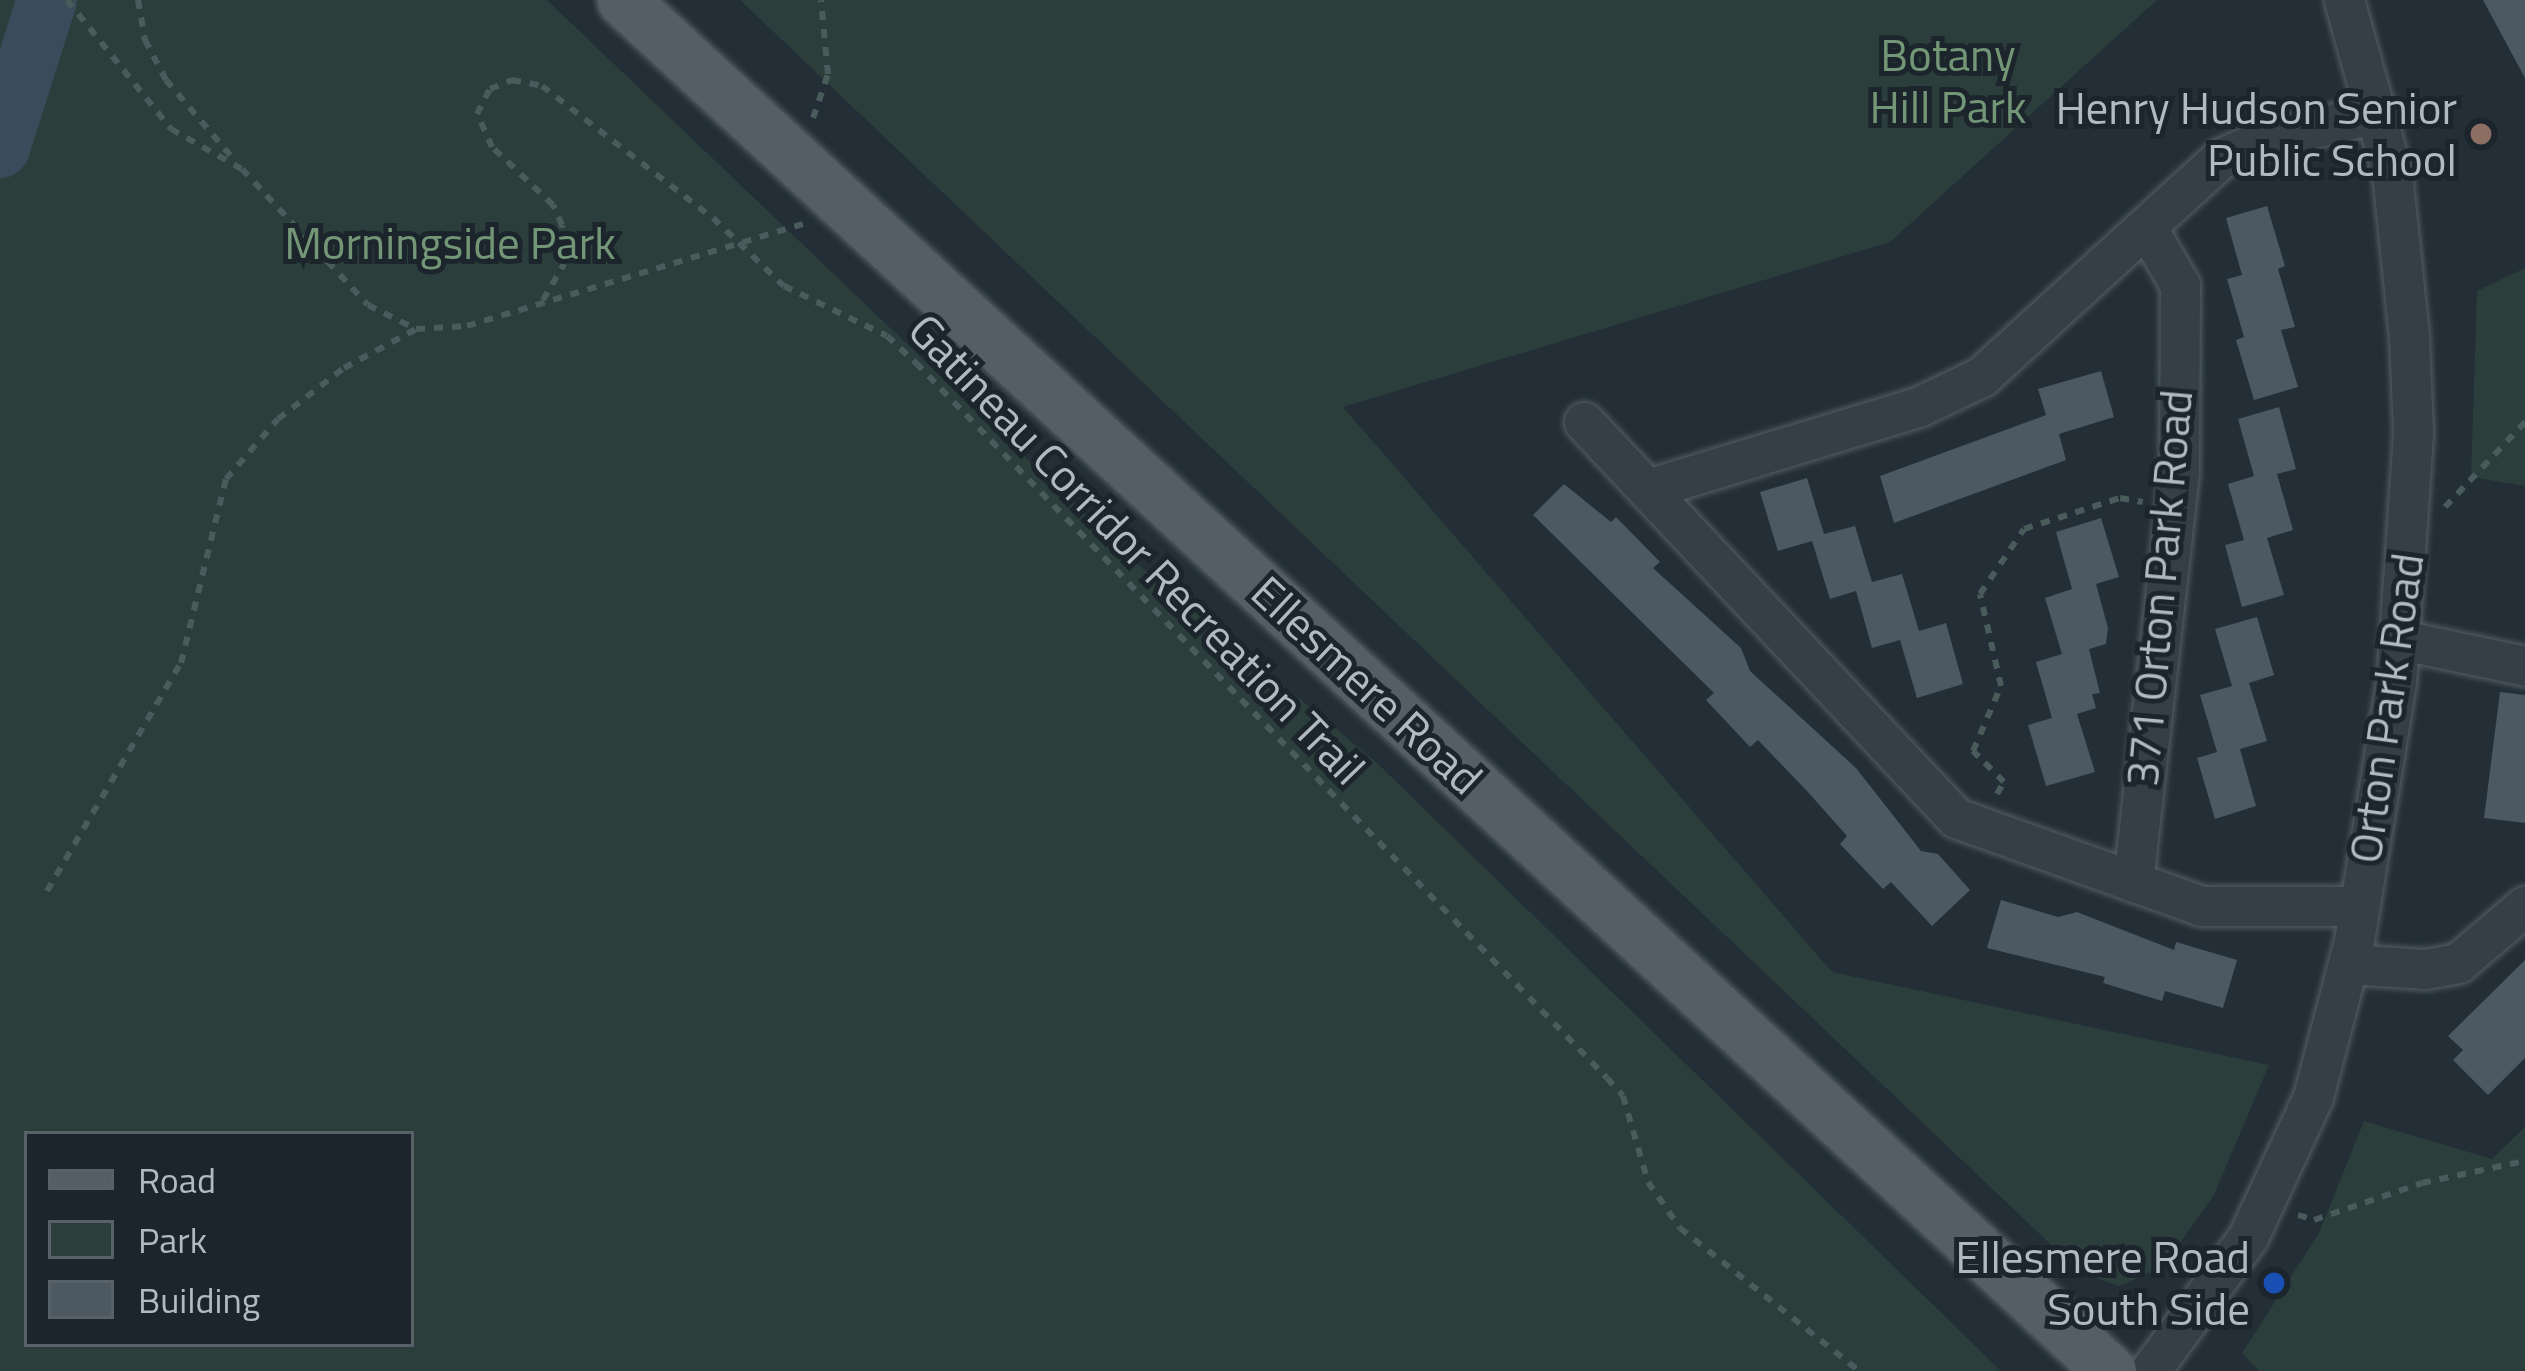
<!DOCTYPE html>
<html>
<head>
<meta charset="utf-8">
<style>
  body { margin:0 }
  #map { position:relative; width:2525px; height:1371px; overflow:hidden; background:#232e36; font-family:"Titillium Web",sans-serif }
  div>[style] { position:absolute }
  .green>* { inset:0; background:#2b3e3b }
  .river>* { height:60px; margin:-30px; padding:0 30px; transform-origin:30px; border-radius:30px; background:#394c5c }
  .building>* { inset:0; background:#4c5862 }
  .path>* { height:6px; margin-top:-3px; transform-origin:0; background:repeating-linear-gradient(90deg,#4a5b5b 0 9px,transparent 0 18px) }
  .roads { filter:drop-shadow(0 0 3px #545d65) drop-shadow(0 0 3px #545d65) }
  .minor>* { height:39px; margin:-19.5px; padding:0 19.5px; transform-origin:19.5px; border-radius:19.5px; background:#363f47 }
  .major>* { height:51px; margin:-25.5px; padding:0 25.5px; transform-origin:25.5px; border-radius:25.5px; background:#545e67 }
  .dots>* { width:33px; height:33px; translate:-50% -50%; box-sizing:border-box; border:6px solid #1c242c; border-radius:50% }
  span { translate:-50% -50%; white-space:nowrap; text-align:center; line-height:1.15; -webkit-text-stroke:10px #1c242c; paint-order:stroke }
  .park-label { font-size:45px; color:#729676 }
  .poi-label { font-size:45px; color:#b1bac3 }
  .right { translate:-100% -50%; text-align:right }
  .street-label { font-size:45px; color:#b1bac3 }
  .legend { position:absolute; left:24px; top:1131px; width:390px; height:216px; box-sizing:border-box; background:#1c242c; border:3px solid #586068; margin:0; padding:15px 21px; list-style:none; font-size:36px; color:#b1bac3 }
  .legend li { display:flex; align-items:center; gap:24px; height:60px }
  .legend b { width:60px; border:3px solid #586068 }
</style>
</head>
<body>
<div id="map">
  <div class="green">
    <i style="clip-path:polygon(evenodd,0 0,547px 0,1134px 561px,1377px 763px,2001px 1371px,0 1371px,0 0,27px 1134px,411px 1134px,411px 1344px,27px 1344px,27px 1134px)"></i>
    <i style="clip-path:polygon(740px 0,2157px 0,1890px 242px,1343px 407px,1832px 972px,2269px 1065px,2214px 1195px,2163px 1267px,2119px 1286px,2081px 1273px)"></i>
    <i style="clip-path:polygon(2525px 268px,2525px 486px,2471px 477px,2477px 291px)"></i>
    <i style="clip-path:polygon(2364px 1121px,2492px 1159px,2525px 1127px,2525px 1371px,2259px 1371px,2242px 1353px,2319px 1233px)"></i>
  </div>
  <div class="river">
    <i style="left:0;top:148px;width:155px;rotate:-72.4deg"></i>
  </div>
  <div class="building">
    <i style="clip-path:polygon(2483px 0,2525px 0,2525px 78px)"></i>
    <i style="clip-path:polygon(2267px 206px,2285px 266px,2278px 269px,2295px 327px,2281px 330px,2298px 387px,2254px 400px,2236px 340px,2244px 337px,2227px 279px,2242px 275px,2226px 218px)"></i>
    <i style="clip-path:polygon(2101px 371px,2114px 417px,2059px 434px,2066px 460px,1894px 523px,1880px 476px,2046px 415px,2038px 389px)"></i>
    <i style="clip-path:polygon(2279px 407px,2296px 469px,2277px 474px,2293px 530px,2267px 538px,2284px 595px,2242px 607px,2225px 545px,2244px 540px,2228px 484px,2254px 476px,2238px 419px)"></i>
    <i style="clip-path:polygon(1807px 478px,1824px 534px,1855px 526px,1872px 582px,1902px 574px,1919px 631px,1946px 623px,1963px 684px,1917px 698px,1900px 640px,1872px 648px,1856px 591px,1830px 599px,1812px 541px,1778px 551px,1760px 492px)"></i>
    <i style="clip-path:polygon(1564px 484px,1611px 522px,1616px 517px,1660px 562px,1653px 568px,1741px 648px,1750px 671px,1856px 768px,1921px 851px,1938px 854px,1970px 890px,1932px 926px,1891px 882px,1883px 889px,1840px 844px,1847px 836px,1807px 791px,1758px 740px,1750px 747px,1706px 700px,1714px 693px,1533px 515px)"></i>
    <i style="clip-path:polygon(2101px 518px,2119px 577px,2096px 584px,2108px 628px,2106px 644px,2089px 649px,2100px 693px,2092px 694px,2096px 708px,2077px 714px,2095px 772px,2046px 786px,2028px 725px,2052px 718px,2036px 662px,2062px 654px,2045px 598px,2072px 589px,2056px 532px)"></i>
    <i style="clip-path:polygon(2257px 617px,2274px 675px,2249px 683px,2267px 741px,2240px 749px,2256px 806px,2215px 819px,2197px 758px,2217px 752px,2200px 695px,2232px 686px,2215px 629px)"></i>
    <i style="clip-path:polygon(2500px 692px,2525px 695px,2525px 823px,2484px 818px)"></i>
    <i style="clip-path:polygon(2001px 900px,2058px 917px,2077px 912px,2174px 950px,2176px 942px,2237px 960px,2223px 1008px,2165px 991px,2162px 1001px,2103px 983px,2105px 977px,1987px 948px)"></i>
    <i style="clip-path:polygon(2525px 960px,2525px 1058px,2488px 1095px,2453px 1060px,2463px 1050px,2448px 1036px)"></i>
  </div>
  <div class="path">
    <i style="left:67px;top:0;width:166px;rotate:51.1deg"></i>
    <i style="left:171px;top:129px;width:81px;rotate:29.4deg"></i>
    <i style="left:242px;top:169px;width:185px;rotate:47.2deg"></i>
    <i style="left:368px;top:305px;width:54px;rotate:26.6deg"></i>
    <i style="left:416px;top:329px;width:51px;rotate:-3.4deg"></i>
    <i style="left:467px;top:326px;width:354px;rotate:-16.9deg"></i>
    <i style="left:138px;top:0;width:41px;rotate:80.1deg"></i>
    <i style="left:145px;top:40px;width:45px;rotate:62.3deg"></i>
    <i style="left:166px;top:80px;width:108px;rotate:49.5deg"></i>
    <i style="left:813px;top:118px;width:46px;rotate:-71.2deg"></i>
    <i style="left:828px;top:74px;width:74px;rotate:-95.4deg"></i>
    <i style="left:543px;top:300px;width:42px;rotate:-59.7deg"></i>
    <i style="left:564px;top:264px;width:39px;rotate:-93deg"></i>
    <i style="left:562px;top:225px;width:22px;rotate:-114deg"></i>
    <i style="left:553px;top:205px;width:84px;rotate:-136.4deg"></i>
    <i style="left:492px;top:147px;width:36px;rotate:-114deg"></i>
    <i style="left:477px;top:114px;width:28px;rotate:-63deg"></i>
    <i style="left:490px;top:89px;width:24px;rotate:-22deg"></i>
    <i style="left:512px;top:80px;width:31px;rotate:11deg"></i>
    <i style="left:542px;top:86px;width:216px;rotate:37.7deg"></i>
    <i style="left:713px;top:218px;width:98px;rotate:43.8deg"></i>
    <i style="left:784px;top:286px;width:114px;rotate:25.9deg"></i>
    <i style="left:887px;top:336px;width:40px;rotate:43deg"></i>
    <i style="left:916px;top:363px;width:994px;rotate:45.98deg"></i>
    <i style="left:1607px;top:1078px;width:24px;rotate:48deg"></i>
    <i style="left:1623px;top:1096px;width:90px;rotate:73.8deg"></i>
    <i style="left:1648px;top:1182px;width:56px;rotate:55.2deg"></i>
    <i style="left:1680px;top:1228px;width:229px;rotate:38.6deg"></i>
    <i style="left:2445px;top:507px;width:117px;rotate:-46.7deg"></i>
    <i style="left:1997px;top:794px;width:14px;rotate:-60deg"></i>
    <i style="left:2004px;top:782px;width:44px;rotate:-135deg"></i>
    <i style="left:1973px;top:751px;width:71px;rotate:-66.7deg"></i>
    <i style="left:2001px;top:686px;width:94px;rotate:-102.9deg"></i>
    <i style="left:1980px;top:594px;width:78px;rotate:-55.9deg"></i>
    <i style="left:2024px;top:529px;width:101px;rotate:-17.9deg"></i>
    <i style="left:2120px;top:498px;width:23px;rotate:10deg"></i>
    <i style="left:47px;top:891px;width:264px;rotate:-59.6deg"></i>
    <i style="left:181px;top:663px;width:189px;rotate:-76.3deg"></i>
    <i style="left:226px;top:479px;width:79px;rotate:-49.1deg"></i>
    <i style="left:278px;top:419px;width:83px;rotate:-37.7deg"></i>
    <i style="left:344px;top:368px;width:82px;rotate:-28.4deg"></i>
    <i style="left:2298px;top:1215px;width:17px;rotate:17deg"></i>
    <i style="left:2314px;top:1220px;width:114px;rotate:-18.9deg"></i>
    <i style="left:2422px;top:1183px;width:105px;rotate:-12.1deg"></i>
  </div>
  <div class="roads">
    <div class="minor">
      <i style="left:1584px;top:422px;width:543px;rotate:46.79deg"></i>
      <i style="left:1956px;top:818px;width:261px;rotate:19.7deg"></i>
      <i style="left:2202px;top:906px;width:156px"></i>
      <i style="left:1651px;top:488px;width:279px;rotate:-16.9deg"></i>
      <i style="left:1918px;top:407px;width:70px;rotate:-25.5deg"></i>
      <i style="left:1981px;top:377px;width:325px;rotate:-42.4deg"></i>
      <i style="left:2221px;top:158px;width:43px;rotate:-23.6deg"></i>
      <i style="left:2260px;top:141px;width:123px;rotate:-13.6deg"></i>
      <i style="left:2402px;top:640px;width:126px;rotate:11.9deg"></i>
      <i style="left:2133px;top:882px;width:414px;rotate:-83.6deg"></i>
      <i style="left:2179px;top:471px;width:186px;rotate:-89.7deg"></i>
      <i style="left:2180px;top:285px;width:64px;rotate:-120.2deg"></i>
      <i style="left:2348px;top:964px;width:77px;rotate:3.7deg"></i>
      <i style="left:2425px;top:969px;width:34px;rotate:-10deg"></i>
      <i style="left:2458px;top:963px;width:88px;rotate:-40.4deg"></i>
      <i style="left:2150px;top:1371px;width:166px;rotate:-53.8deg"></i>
      <i style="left:2248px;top:1237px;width:154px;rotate:-65.1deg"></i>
      <i style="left:2313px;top:1097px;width:161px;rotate:-75.3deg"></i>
      <i style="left:2354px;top:941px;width:261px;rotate:-80.8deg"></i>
      <i style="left:2396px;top:683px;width:252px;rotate:-86.1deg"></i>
      <i style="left:2413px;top:432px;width:95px;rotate:-92.4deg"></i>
      <i style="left:2409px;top:337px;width:165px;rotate:-95.9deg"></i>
      <i style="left:2392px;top:173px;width:180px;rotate:-105.5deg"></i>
    </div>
    <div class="major">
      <i style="left:623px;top:0;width:2023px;rotate:42.68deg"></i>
    </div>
  </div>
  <div class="dots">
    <i style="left:2481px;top:134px;background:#8d6e63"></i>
    <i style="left:2274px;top:1283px;background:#1a4fb4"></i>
  </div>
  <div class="park-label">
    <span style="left:1948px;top:81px">Botany<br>Hill Park</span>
    <span style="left:450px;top:243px">Morningside Park</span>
  </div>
  <div class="poi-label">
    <span class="right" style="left:2457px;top:134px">Henry Hudson Senior<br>Public School</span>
    <span class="right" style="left:2250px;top:1283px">Ellesmere Road<br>South Side</span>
  </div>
  <div class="street-label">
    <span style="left:1137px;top:549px;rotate:46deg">Gatineau Corridor Recreation Trail</span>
    <span style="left:2159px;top:588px;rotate:-85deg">371 Orton Park Road</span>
    <span style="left:1367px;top:685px;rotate:43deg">Ellesmere Road</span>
    <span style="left:2386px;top:708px;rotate:-82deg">Orton Park Road</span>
  </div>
  <ul class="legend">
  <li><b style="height:15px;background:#545e67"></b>Road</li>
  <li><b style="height:33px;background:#2b3e3b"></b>Park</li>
  <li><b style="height:33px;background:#4c5862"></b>Building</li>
  </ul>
</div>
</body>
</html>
